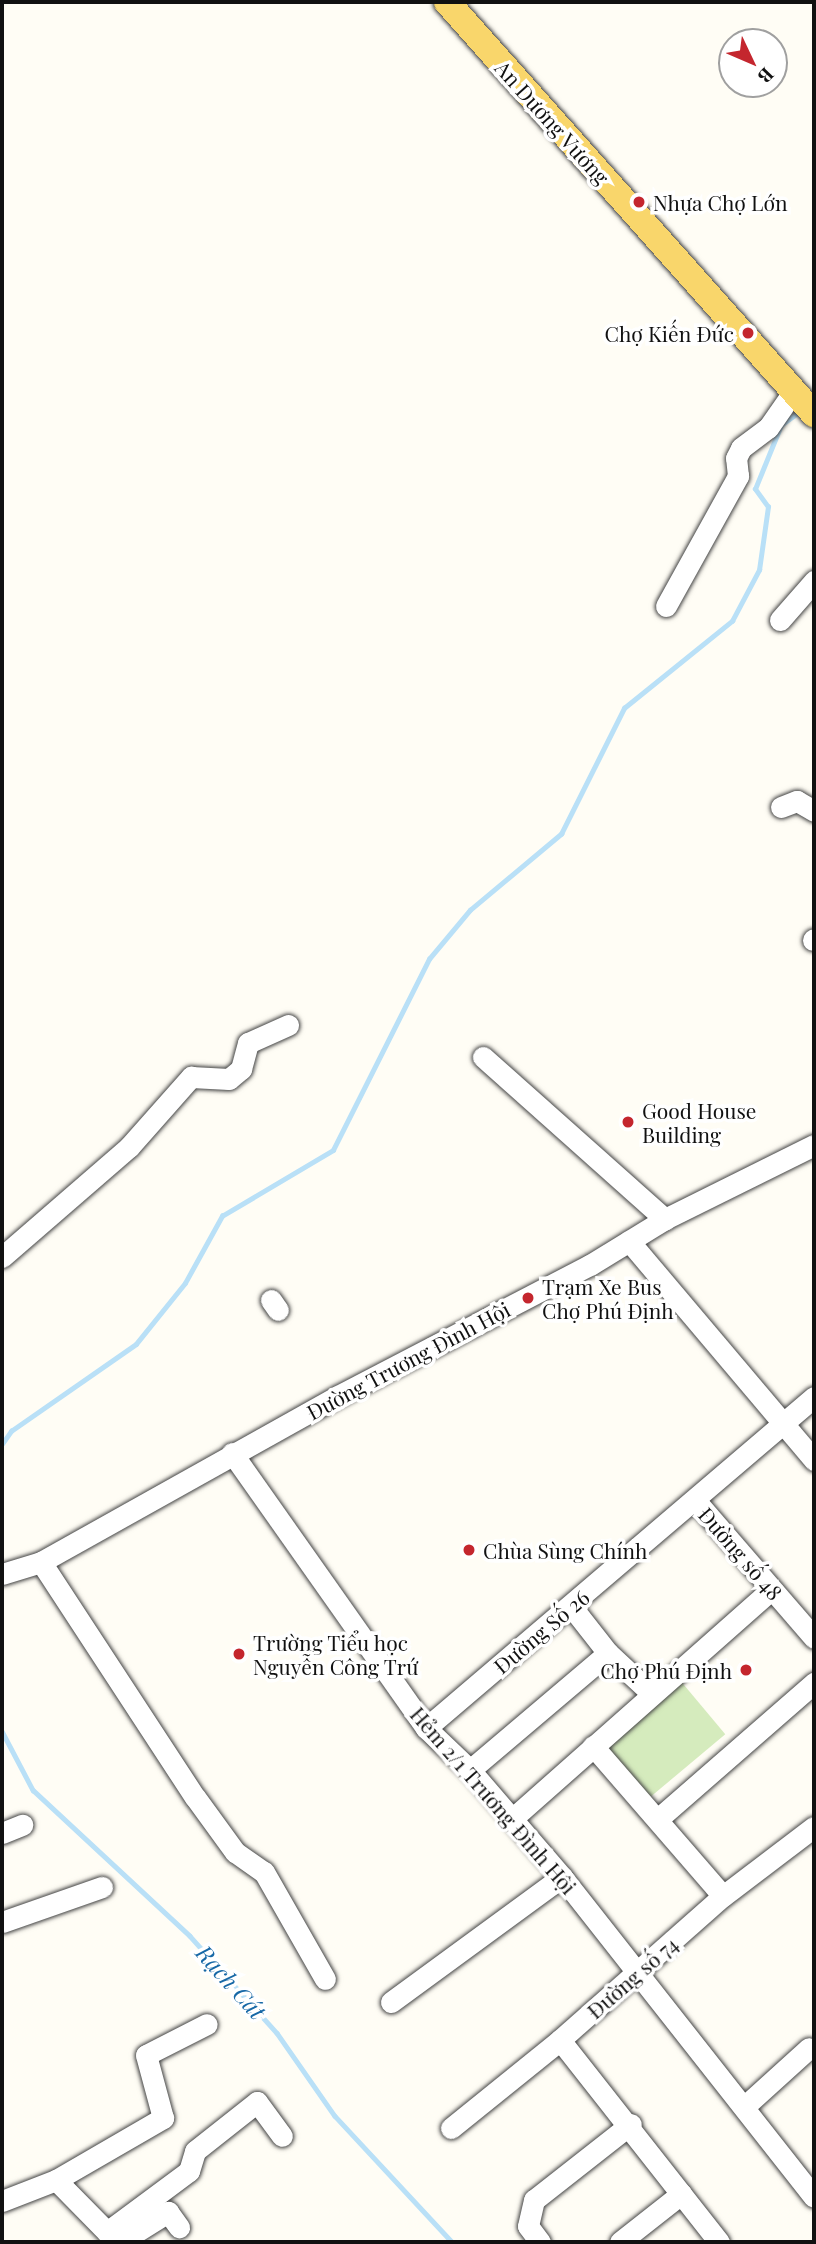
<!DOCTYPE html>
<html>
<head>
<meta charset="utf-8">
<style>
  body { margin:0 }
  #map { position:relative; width:816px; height:2244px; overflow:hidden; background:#fffdf5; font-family:"Playfair Display",serif }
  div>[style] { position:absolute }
  .green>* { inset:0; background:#d5ebbd; transform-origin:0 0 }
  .stream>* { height:4.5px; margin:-2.25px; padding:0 2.25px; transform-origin:2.25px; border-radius:2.25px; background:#b9e0f7 }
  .roads { filter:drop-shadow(0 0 2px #444) drop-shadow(0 0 2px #444) }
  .minor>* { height:21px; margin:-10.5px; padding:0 10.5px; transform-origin:10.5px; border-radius:10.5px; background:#fff }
  .major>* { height:26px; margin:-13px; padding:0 13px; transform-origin:13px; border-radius:13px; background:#f9d66b }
  .dots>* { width:19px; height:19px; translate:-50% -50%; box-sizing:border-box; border:4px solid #fff; border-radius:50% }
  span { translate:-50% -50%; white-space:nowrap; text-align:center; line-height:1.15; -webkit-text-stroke:7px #fff; paint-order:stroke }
  .street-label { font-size:21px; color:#111 }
  .poi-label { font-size:21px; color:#111 }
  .left { translate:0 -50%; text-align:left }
  .right { translate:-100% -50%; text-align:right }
  .water-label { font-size:23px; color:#1768a6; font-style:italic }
  .frame { position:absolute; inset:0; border:4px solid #111; pointer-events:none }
  .north { position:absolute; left:718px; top:28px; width:70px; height:70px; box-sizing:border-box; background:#fff; border:2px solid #a0a0a0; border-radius:50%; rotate:134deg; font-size:19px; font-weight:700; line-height:28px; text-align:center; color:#111 }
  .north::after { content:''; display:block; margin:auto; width:24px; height:32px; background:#c4262e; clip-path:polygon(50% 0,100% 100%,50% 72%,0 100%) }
</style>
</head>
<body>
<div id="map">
  <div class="green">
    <i style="left:679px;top:1679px;width:72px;height:101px;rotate:50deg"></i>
  </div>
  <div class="stream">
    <i style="left:2px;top:1444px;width:16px;rotate:-55deg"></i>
    <i style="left:11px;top:1431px;width:152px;rotate:-34.8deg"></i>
    <i style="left:136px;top:1344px;width:78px;rotate:-51.2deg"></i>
    <i style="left:185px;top:1283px;width:77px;rotate:-61.1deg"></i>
    <i style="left:222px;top:1216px;width:129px;rotate:-30.7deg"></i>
    <i style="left:333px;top:1150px;width:214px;rotate:-63.3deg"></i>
    <i style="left:429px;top:959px;width:64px;rotate:-50.1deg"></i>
    <i style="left:470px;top:910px;width:119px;rotate:-39.9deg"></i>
    <i style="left:561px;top:834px;width:141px;rotate:-63.4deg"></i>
    <i style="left:624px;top:708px;width:139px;rotate:-38.9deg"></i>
    <i style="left:732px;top:621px;width:58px;rotate:-62.1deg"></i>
    <i style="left:759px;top:570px;width:64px;rotate:-81.9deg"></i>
    <i style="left:768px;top:507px;width:22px;rotate:-126deg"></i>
    <i style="left:755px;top:489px;width:69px;rotate:-67.9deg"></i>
    <i style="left:781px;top:425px;width:24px;rotate:-36deg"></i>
    <i style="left:2px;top:1731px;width:67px;rotate:62.3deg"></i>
    <i style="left:33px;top:1790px;width:214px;rotate:42.9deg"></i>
    <i style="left:190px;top:1936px;width:130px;rotate:48.1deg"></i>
    <i style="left:277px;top:2033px;width:101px;rotate:55.1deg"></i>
    <i style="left:335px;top:2116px;width:172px;rotate:47.1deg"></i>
  </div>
  <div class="roads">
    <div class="minor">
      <i style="left:666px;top:606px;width:149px;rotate:-61deg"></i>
      <i style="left:738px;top:476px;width:18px;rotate:-96deg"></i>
      <i style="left:736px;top:458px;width:11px;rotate:-63deg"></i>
      <i style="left:741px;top:448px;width:34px;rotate:-37deg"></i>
      <i style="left:768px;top:428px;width:44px;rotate:-55.2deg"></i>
      <i style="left:780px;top:620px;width:52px;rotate:-48.9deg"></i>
      <i style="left:781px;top:807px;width:17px;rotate:-21deg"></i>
      <i style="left:797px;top:801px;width:20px;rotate:30deg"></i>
      <i style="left:813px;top:940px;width:1px;rotate:-45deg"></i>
      <i style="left:483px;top:1057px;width:244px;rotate:41.7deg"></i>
      <i style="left:629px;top:1241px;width:287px;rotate:49.8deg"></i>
      <i style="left:2px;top:1257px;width:168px;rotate:-40.9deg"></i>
      <i style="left:129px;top:1147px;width:94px;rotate:-48.5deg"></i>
      <i style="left:191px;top:1077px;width:38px;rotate:3deg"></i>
      <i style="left:229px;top:1079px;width:16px;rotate:-40deg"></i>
      <i style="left:241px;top:1069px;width:27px;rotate:-75deg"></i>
      <i style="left:248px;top:1043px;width:44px;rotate:-24.2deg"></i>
      <i style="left:271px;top:1300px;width:12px;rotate:55deg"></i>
      <i style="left:232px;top:1453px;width:337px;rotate:54.8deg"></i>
      <i style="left:426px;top:1728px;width:61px;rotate:43.7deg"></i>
      <i style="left:470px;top:1770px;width:141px;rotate:49.3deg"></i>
      <i style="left:562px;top:1877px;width:407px;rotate:51.8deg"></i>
      <i style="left:695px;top:1500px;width:182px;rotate:49.2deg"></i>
      <i style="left:41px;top:1562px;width:281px;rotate:56.8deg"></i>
      <i style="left:195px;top:1797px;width:68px;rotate:54deg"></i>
      <i style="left:235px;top:1852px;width:35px;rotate:35deg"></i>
      <i style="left:264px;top:1872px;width:123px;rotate:60.3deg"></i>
      <i style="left:2px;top:1574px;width:41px;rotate:-17.1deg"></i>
      <i style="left:41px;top:1562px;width:340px;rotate:-29.2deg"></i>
      <i style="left:338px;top:1396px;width:284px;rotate:-27.5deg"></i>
      <i style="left:590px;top:1265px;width:88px;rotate:-31.5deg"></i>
      <i style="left:665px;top:1219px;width:166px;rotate:-26.4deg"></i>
      <i style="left:571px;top:1606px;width:60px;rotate:51.8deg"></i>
      <i style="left:608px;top:1653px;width:59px;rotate:42.9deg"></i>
      <i style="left:426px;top:1728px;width:510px;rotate:-40.47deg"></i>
      <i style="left:593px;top:1746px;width:198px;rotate:49.1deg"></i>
      <i style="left:470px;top:1770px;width:181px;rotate:-40.3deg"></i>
      <i style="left:513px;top:1818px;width:344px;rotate:-41.5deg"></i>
      <i style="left:659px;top:1818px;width:206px;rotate:-41.1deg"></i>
      <i style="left:2px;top:1833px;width:22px;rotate:-22deg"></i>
      <i style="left:2px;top:1922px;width:106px;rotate:-19.3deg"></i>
      <i style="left:391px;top:2002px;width:212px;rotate:-36.2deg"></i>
      <i style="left:560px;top:2040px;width:257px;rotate:51.8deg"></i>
      <i style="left:745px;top:2106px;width:86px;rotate:-42.2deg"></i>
      <i style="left:451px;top:2128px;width:140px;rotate:-38.9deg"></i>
      <i style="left:560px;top:2040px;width:217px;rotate:-41.5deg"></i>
      <i style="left:723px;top:1896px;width:114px;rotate:-37.2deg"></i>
      <i style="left:56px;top:2180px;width:86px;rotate:45.5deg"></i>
      <i style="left:2px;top:2201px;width:58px;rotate:-21.3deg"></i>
      <i style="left:56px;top:2180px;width:124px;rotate:-30.1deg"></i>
      <i style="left:163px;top:2118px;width:65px;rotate:-105.1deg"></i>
      <i style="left:146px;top:2055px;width:68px;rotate:-26.9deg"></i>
      <i style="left:107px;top:2232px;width:102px;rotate:-36.6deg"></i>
      <i style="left:189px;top:2171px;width:21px;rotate:-73deg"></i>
      <i style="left:195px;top:2151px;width:79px;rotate:-38.3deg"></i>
      <i style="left:257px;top:2102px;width:42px;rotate:53.7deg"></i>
      <i style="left:120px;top:2242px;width:57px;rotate:-32deg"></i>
      <i style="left:168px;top:2212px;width:19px;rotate:54deg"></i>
      <i style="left:540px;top:2242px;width:20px;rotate:-127deg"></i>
      <i style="left:528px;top:2226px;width:27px;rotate:-77deg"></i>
      <i style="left:534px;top:2200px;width:123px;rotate:-38.1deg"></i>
      <i style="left:620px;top:2242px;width:78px;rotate:-38.2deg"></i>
    </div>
    <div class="major">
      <i style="left:447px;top:2px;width:552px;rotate:48.31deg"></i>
    </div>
  </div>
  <div class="dots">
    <i style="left:639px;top:202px;background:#c4262e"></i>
    <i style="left:748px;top:333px;background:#c4262e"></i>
    <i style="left:628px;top:1122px;background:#c4262e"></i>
    <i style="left:528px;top:1298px;background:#c4262e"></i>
    <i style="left:469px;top:1550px;background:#c4262e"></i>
    <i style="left:239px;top:1654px;background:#c4262e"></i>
    <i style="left:746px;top:1670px;background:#c4262e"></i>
  </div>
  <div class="street-label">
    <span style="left:553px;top:122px;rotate:48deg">An Dương Vương</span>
    <span style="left:408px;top:1360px;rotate:-28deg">Đường Trương Đình Hội</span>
    <span style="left:741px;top:1553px;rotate:49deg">Đường số 48</span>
    <span style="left:541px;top:1631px;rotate:-40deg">Đường Số 26</span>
    <span style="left:494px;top:1800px;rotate:49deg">Hẻm 2/1 Trương Đình Hội</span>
    <span style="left:632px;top:1977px;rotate:-41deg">Đường số 74</span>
  </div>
  <div class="poi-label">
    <span class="left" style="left:653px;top:202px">Nhựa Chợ Lớn</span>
    <span class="right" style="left:734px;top:333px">Chợ Kiến Đức</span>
    <span class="left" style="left:642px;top:1122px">Good House<br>Building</span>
    <span class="left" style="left:542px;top:1298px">Trạm Xe Bus<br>Chợ Phú Định</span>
    <span class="left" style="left:483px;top:1550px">Chùa Sùng Chính</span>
    <span class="left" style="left:253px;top:1654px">Trường Tiểu học<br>Nguyễn Công Trứ</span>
    <span class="right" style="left:732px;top:1670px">Chợ Phú Định</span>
  </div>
  <div class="water-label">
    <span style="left:231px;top:1982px;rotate:48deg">Rạch Cát</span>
  </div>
  <div class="frame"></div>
  <div class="north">B</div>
</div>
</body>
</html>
